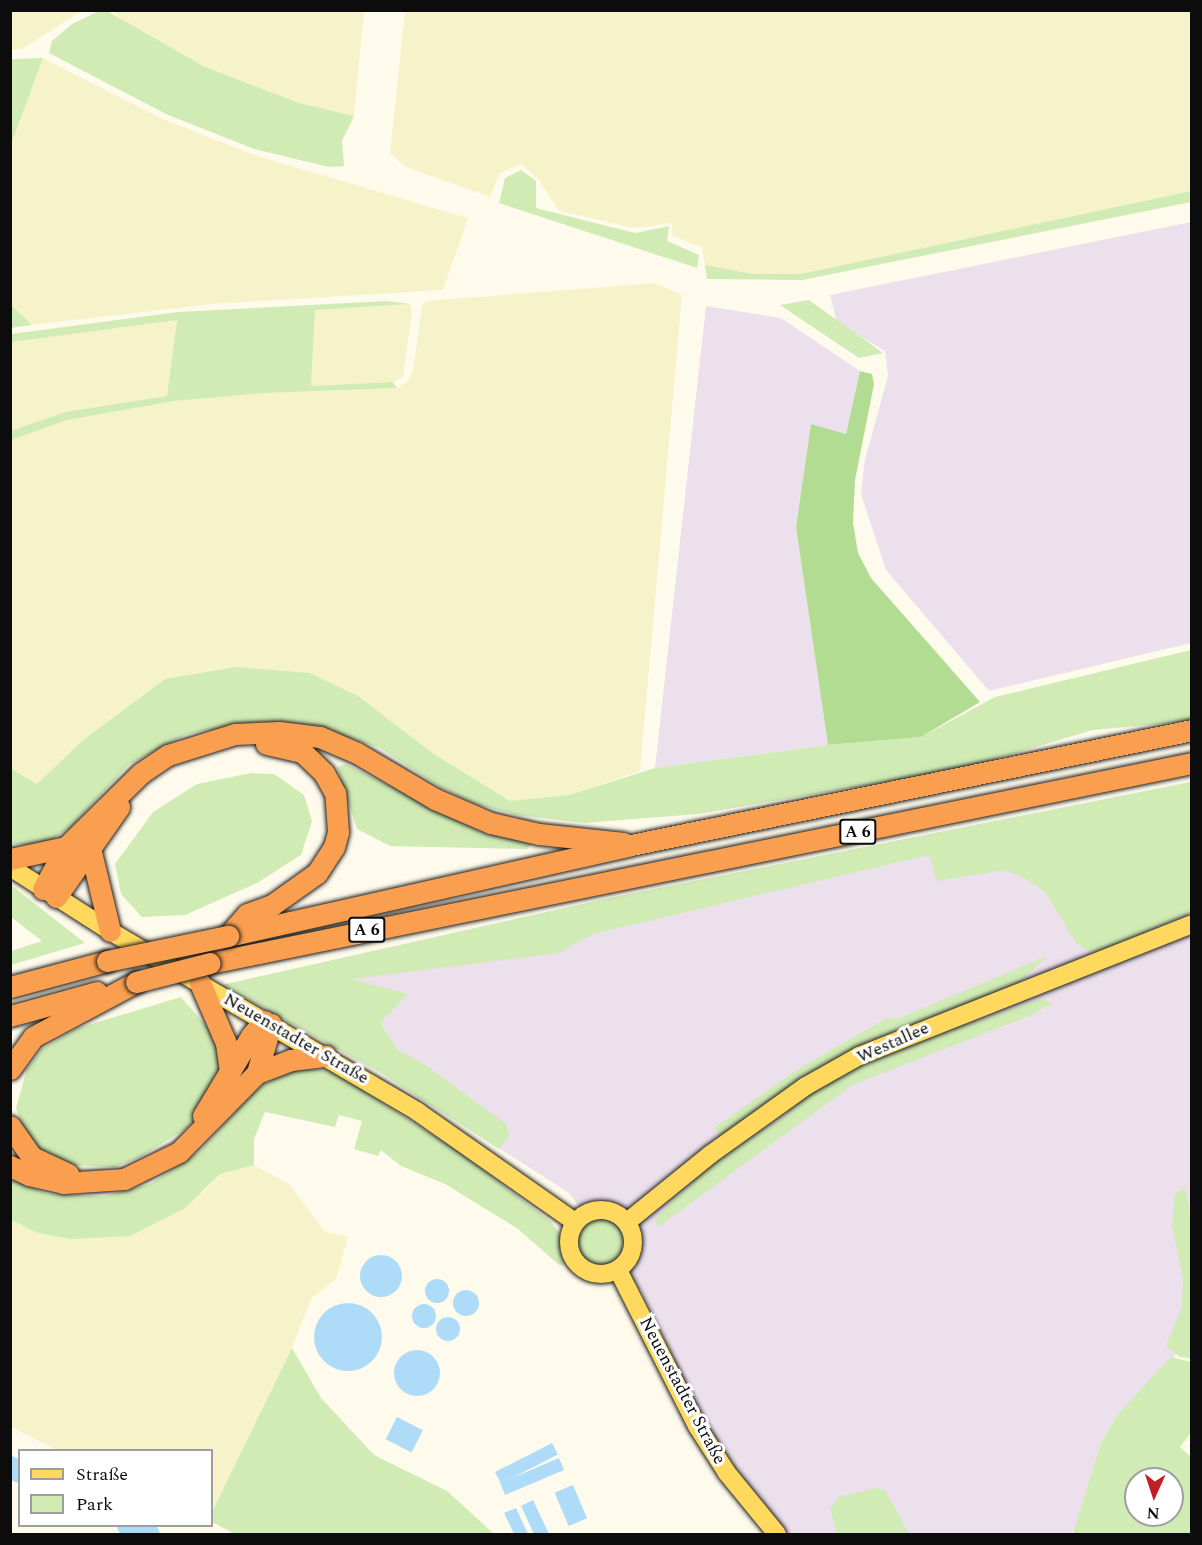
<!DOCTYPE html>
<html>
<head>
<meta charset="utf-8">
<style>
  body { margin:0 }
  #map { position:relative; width:1202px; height:1545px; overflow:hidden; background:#fffbec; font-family:Spectral,serif }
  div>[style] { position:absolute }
  .industrial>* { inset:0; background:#ebe0ec }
  .farmland>* { inset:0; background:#f6f3cb }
  .green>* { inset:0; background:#d0ebb4 }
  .round { border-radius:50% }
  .forest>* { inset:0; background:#b3dc93 }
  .water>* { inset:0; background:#aedcf8; transform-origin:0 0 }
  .river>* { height:22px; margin:-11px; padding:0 11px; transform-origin:11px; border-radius:11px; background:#aedcf8 }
  .roads { filter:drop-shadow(0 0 2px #1d1d1d) drop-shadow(0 0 2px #1d1d1d) }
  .major>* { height:18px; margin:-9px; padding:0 9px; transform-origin:9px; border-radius:9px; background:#fed95d }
  .major>.ring { margin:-9px; padding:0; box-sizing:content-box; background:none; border:18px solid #fed95d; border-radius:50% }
  .highway>* { height:21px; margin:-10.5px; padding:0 10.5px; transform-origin:10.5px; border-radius:10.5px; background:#fa9f4f }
  .bridges { filter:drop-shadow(0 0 2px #1d1d1d) drop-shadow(0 0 2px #1d1d1d) }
  .highway-bridge>* { height:21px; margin:-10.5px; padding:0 10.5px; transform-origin:10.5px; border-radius:10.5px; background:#fa9f4f }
  span { translate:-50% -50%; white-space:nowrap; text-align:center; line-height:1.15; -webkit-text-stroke:6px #fff; paint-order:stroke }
  .shield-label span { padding:2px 4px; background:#fff; border:2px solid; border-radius:4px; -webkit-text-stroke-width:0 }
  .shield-label { font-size:16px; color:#0c0c0c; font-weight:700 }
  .street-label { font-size:18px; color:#0c0c0c }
  .frame { position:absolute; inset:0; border:12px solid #0c0c0c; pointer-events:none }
  .legend { position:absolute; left:18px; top:1449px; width:195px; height:78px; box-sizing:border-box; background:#fff; border:2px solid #9e9e9e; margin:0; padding:8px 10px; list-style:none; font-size:18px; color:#0c0c0c }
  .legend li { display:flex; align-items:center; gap:12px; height:30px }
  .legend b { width:30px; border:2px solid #9e9e9e }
  .north { position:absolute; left:1124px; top:1467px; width:60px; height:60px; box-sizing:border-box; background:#fff; border:2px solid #9e9e9e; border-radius:50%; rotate:183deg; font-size:16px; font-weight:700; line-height:24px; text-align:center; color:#0c0c0c }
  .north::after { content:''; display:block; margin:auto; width:21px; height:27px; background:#c21f25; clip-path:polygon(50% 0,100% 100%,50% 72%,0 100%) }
</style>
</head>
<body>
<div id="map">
  <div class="industrial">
    <i style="clip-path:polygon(1191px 222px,1191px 643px,989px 691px,886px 570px,861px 494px,865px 459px,888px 376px,885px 351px,837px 323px,830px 295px)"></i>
    <i style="clip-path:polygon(706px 306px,781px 318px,860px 371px,846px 434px,811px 425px,796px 527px,828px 745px,655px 768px)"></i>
    <i style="clip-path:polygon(1191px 782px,1191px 1339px,1117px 1415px,1100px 1445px,1075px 1530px,1069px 1534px,785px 1534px,745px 1487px,713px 1440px,642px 1292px,569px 1193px,381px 1073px,222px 985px,605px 899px)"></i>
  </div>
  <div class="farmland">
    <i style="clip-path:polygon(10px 11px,11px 10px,81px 11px,22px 49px,11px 50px)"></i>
    <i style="clip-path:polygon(114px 11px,364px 11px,354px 116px,299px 103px,203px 66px,122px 22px)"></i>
    <i style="clip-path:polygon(405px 11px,1191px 11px,1191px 191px,801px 274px,752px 274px,705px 265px,702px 247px,672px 236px,672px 223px,635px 228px,559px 211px,538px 179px,521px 164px,500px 173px,490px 197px,406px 167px,390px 153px)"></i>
    <i style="clip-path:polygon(43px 58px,163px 119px,254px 155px,468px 218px,443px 290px,212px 304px,32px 325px,11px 305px,10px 144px)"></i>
    <i style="clip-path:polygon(655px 283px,682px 295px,640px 771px,569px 795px,510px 801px,434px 754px,358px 696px,310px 673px,165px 679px,83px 740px,37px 784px,11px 768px,10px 440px,67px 420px,174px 401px,265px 393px,397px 388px,408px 381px,413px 371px,422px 306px,426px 301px)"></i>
    <i style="clip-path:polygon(410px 304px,412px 313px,403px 377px,393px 382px,311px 387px,314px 310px)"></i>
    <i style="clip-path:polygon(177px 319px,167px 396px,65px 412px,11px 431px,10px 342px)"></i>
    <i style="clip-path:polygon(254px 1165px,289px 1184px,325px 1232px,348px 1237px,336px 1279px,311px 1299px,292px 1348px,212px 1512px,212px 1450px,57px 1450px,11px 1427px,10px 1220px,35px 1232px,203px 1192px,220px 1174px)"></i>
  </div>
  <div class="green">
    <i style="clip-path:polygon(101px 10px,107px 11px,203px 66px,299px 103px,354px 116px,342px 141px,344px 166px,329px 167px,254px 149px,166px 114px,49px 53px,52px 41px,72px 24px)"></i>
    <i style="clip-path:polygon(43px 58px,11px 144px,11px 59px)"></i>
    <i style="clip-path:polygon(521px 170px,536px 181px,536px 208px,635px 233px,669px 226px,667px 241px,699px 255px,697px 268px,499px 203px,505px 178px)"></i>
    <i style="clip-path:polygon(1191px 191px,1191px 202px,802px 280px,707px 279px,705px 265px,752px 274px,801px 274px)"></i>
    <i style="clip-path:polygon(809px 300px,883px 353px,859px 358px,780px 305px)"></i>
    <i style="clip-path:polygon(386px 301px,410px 304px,315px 310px,311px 386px,393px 382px,397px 388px,265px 393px,174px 401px,67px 420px,11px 440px,11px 431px,65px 412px,167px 396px,177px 320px,11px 342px,11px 334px,178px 312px)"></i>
    <i style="clip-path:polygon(10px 305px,11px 305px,32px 325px,11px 328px)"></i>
    <i style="clip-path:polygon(1191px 650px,1191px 721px,1093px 730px,961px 769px,698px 814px,584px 823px,517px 815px,476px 804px,440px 787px,380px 748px,315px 726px,254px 722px,187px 734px,129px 764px,71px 827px,43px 845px,11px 844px,10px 768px,37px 784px,83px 740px,165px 679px,237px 667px,310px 673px,358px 696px,434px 754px,510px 801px,569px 795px,655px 768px,828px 745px,921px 737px,995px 697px)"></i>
    <i style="clip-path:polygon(346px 764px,485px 834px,534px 841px,527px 849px,390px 846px,357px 829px,337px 767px)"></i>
    <i style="clip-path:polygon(251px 773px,274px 774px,304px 795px,312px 821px,301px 855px,257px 883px,185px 915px,142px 917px,121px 894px,115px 864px,153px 812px,197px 784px)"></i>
    <i style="clip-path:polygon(1191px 782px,1191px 912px,1104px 950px,1091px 952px,1076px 943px,1045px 892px,1025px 878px,1005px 870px,937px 881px,929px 855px,593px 934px,559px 953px,351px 979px,408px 994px,380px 1023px,398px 1050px,424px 1064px,506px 1124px,509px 1136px,499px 1149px,381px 1073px,222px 985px,605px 899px)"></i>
    <i style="clip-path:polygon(11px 885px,85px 943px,11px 965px,11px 951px,42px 941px,11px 917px)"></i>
    <i style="clip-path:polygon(1047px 956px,1021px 981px,844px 1056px,721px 1137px,714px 1128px,798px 1069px,887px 1018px,897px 1019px)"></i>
    <i style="clip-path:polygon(181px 997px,214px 1035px,221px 1068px,204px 1107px,187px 1128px,140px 1157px,115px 1167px,62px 1165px,43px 1152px,25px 1133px,16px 1108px,27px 1069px,42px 1049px,78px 1028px)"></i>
    <i style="clip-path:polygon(1040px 999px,1054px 1003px,1029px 1016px,852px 1085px,658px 1227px,655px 1220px,671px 1202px,717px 1160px,785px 1116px,799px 1099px,851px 1069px,897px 1050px)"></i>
    <i style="clip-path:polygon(293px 1069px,331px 1070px,461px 1153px,550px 1221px,560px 1234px,564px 1265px,559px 1265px,518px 1229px,445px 1184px,401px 1166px,381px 1150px,378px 1156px,354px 1149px,362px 1121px,339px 1115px,335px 1127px,265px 1112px,254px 1139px,254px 1165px,220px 1174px,185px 1208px,130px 1236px,70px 1239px,35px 1232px,11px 1220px,10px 1179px,48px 1194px,104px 1196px,150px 1184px,198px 1153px,259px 1087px)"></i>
    <i style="clip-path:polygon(1185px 1188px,1192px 1225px,1191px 1358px,1180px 1357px,1166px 1346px,1182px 1307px,1183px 1279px,1172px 1226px,1175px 1193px)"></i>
    <i class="round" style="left:569px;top:1210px;width:64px;height:64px"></i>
    <i style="clip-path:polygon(292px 1348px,321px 1398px,374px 1455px,447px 1491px,494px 1534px,235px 1534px,212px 1522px,212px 1512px)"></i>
    <i style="clip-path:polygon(evenodd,1171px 1357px,1191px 1362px,1191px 1433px,1180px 1447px,1191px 1457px,1191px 1534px,1073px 1534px,1100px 1445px,1117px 1415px,1171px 1357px,1136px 1479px,1172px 1479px,1172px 1515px,1136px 1515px,1136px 1479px)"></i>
    <i style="clip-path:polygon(875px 1488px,885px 1490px,909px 1534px,837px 1534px,830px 1508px,839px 1497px)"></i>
  </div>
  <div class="forest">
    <i style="clip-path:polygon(860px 371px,872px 374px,874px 384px,855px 480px,853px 523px,858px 553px,871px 578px,980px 702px,921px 737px,828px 745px,796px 527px,811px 424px,846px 434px)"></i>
  </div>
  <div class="water">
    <i class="round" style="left:360px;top:1255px;width:42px;height:42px"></i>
    <i class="round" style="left:425px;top:1279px;width:24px;height:24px"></i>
    <i class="round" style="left:453px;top:1290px;width:26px;height:26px"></i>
    <i class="round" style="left:314px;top:1303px;width:68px;height:68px"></i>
    <i class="round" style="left:412px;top:1304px;width:24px;height:24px"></i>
    <i class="round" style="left:436px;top:1317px;width:24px;height:24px"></i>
    <i class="round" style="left:394px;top:1350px;width:46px;height:46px"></i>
    <i style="left:397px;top:1417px;width:29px;height:25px;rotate:27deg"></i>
    <i style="left:552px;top:1443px;width:13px;height:64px;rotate:63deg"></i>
    <i style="left:559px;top:1458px;width:13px;height:64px;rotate:67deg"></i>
    <i style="left:573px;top:1485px;width:36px;height:20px;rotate:67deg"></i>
    <i style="clip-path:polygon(533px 1500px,549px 1534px,534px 1534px,521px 1506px)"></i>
    <i style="clip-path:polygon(516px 1508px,528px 1534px,514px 1534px,504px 1513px)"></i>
  </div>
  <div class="river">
    <i style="left:10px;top:1467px;width:11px;rotate:27deg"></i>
    <i style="left:128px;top:1526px;width:22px;rotate:21deg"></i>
  </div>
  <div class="roads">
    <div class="major">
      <i style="left:10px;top:867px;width:119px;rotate:32.6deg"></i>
      <i style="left:110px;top:931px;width:357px;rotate:30.4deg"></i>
      <i style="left:418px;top:1112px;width:192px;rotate:35deg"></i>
      <i class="ring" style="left:569px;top:1210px;width:46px;height:46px"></i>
      <i style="left:627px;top:1222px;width:108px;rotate:-39deg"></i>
      <i style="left:711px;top:1154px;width:117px;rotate:-35.6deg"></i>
      <i style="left:806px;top:1086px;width:61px;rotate:-29.5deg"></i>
      <i style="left:859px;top:1056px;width:358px;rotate:-21.6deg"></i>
      <i style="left:618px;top:1270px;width:175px;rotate:63.1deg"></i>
      <i style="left:697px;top:1426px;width:56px;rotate:57.4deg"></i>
      <i style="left:727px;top:1473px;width:79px;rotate:50.7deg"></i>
    </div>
    <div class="highway">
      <i style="left:91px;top:852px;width:81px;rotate:76.5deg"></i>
      <i style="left:10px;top:859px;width:57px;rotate:-12.1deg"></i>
      <i style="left:43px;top:889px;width:48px;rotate:-61.3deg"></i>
      <i style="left:66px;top:847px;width:105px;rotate:-44.6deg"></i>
      <i style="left:141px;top:773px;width:32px;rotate:-34deg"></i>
      <i style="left:168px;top:755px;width:70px;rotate:-17.4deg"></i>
      <i style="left:235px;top:734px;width:44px;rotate:-2.6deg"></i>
      <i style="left:279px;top:732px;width:41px;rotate:7deg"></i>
      <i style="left:320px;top:737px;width:40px;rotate:23.4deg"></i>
      <i style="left:357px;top:753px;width:91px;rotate:30.5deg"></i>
      <i style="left:435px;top:799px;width:61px;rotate:23.2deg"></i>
      <i style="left:491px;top:823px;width:49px;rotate:12.9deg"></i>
      <i style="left:539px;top:834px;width:85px;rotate:6deg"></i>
      <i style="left:56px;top:897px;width:110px;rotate:-55deg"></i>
      <i style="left:228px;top:936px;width:413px;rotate:-12.7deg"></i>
      <i style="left:631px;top:845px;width:573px;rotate:-11.58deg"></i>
      <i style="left:228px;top:936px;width:29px;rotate:-49deg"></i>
      <i style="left:247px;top:914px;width:27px;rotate:-20deg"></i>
      <i style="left:272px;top:905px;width:55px;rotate:-35.4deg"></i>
      <i style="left:317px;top:873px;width:31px;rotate:-57deg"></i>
      <i style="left:334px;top:847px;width:16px;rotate:-75deg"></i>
      <i style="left:338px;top:832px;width:39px;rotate:-94deg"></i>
      <i style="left:335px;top:793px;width:23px;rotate:-119deg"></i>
      <i style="left:324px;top:773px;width:30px;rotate:-136deg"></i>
      <i style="left:302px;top:752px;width:37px;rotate:-167deg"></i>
      <i style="left:210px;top:963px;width:1002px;rotate:-11.51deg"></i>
      <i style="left:200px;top:983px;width:65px;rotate:66.6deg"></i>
      <i style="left:226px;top:1043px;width:28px;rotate:82deg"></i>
      <i style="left:10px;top:987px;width:100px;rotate:-15deg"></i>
      <i style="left:10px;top:1016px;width:90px;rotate:-15.4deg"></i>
      <i style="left:10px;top:1069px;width:39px;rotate:-54deg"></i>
      <i style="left:33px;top:1037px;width:117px;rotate:-28.1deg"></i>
      <i style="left:257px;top:1073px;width:51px;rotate:-74.1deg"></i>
      <i style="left:203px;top:1116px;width:93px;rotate:-59deg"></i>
      <i style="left:251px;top:1036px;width:20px;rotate:-49deg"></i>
      <i style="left:10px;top:1126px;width:38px;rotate:55deg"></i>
      <i style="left:32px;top:1157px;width:40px;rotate:25deg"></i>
      <i style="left:10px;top:1166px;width:21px;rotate:25deg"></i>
      <i style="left:29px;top:1175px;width:36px;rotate:13deg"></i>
      <i style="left:64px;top:1183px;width:60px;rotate:-3.8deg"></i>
      <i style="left:124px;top:1179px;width:61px;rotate:-26.1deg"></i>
      <i style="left:179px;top:1152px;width:111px;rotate:-45.4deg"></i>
      <i style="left:257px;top:1073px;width:36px;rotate:-21deg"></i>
      <i style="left:291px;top:1060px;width:35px;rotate:-7deg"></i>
    </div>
  </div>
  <div class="bridges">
    <div class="highway-bridge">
      <i style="left:107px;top:961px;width:124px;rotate:-11.7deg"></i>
      <i style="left:136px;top:982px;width:76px;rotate:-14.4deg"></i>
    </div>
  </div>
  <div class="shield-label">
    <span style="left:858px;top:832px">A 6</span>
    <span style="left:367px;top:930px">A 6</span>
  </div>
  <div class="street-label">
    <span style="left:296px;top:1039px;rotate:30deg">Neuenstadter Straße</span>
    <span style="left:893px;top:1043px;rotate:-24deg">Westallee</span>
    <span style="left:682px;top:1391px;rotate:62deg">Neuenstadter Straße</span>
  </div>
  <div class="frame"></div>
  <ul class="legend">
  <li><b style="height:8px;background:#fed95d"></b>Straße</li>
  <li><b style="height:16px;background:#d0ebb4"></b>Park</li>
  </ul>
  <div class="north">N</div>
</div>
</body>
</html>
